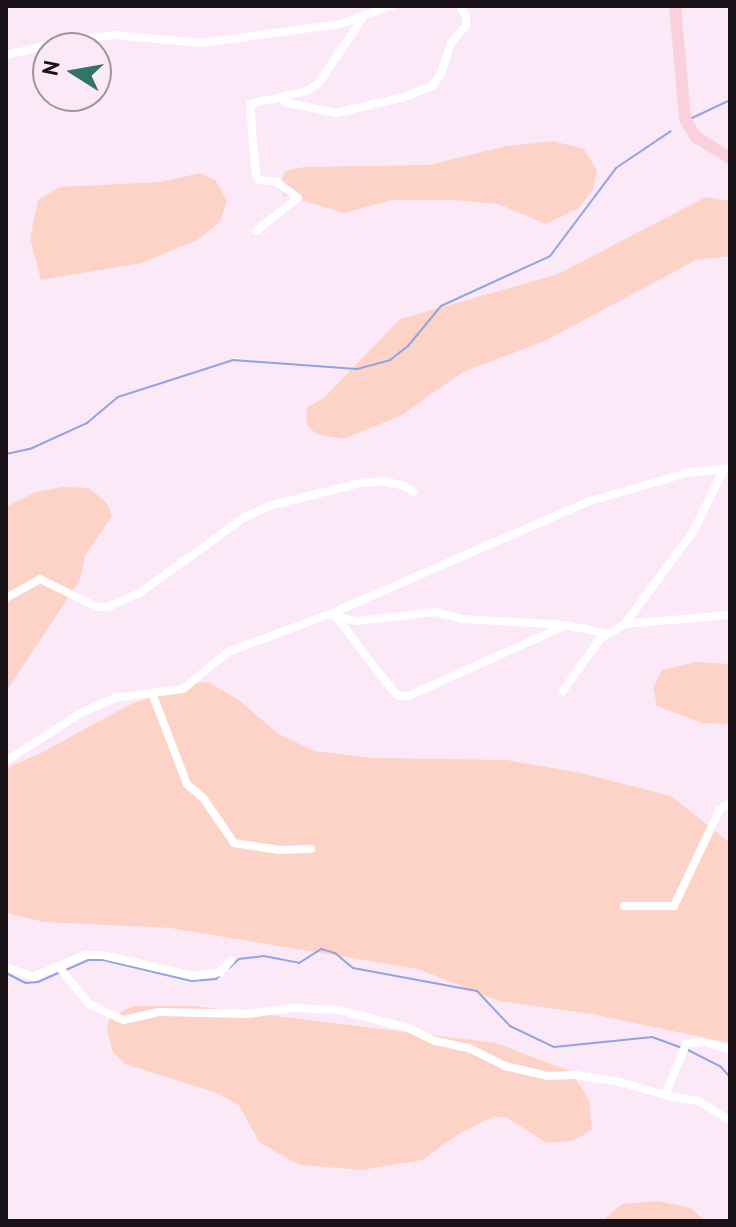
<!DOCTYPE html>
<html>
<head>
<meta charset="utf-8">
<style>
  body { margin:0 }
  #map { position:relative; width:736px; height:1227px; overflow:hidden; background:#fce9f8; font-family:"PT Sans",sans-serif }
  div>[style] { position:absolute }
  .green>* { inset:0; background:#fed3c7 }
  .stream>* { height:2px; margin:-1px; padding:0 1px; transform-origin:1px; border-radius:1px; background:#90a4e2 }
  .street>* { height:8px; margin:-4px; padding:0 4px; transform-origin:4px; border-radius:4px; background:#fff }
  .secondary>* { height:12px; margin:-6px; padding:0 6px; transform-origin:6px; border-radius:6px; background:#f9d0dc }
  span { translate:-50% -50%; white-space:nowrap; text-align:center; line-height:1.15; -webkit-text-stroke:8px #fce9f8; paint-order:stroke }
  .frame { position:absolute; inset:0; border:8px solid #191217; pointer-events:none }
  .north { position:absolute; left:32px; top:32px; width:80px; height:80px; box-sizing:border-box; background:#fce9f8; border:2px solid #a1939e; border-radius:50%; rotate:281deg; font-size:22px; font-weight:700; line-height:32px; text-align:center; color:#191217 }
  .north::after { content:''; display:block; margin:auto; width:28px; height:36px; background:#327465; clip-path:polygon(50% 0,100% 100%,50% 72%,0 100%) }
</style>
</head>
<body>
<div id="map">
  <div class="green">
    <i style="clip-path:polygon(553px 141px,584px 149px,597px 170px,593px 189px,579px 208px,546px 224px,498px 204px,454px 200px,392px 200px,344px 213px,283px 195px,281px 182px,285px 171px,304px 167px,429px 165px,507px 146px)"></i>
    <i style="clip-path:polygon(200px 173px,216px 181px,227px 201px,220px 222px,197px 240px,142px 263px,41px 280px,30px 238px,38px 200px,60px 187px,161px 182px)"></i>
    <i style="clip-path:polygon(706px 197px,730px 201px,730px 256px,696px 260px,545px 341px,463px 372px,400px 416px,343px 439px,316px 434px,306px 424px,307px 407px,324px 398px,400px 319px,558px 274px)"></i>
    <i style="clip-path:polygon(62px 487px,89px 488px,107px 503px,112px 516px,85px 556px,80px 580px,6px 692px,6px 507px,36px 492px)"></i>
    <i style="clip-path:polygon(696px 662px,730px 664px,730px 724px,701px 723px,657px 706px,653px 688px,662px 670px)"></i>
    <i style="clip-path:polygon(208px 682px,239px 700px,277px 733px,314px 751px,372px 758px,506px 760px,581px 773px,671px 796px,730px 843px,730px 1043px,591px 1014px,499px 1001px,418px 969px,170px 928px,44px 922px,6px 913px,6px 768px,39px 754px,129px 705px,185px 684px)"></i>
    <i style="clip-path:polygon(132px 1006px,194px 1006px,496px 1043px,570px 1071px,589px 1099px,592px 1130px,573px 1141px,547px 1143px,505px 1117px,493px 1117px,460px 1133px,422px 1160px,362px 1170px,299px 1165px,259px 1142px,239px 1105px,214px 1092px,125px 1064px,113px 1052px,107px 1031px,109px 1019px)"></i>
    <i style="clip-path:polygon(658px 1201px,691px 1208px,705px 1221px,602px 1221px,622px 1204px)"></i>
  </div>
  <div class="stream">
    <i style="left:692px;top:118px;width:42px;rotate:-25.3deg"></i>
    <i style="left:6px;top:454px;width:25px;rotate:-12deg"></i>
    <i style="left:30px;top:449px;width:63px;rotate:-24.5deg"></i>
    <i style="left:87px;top:423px;width:40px;rotate:-40deg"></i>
    <i style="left:118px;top:397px;width:121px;rotate:-17.8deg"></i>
    <i style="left:233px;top:360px;width:124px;rotate:4.2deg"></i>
    <i style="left:357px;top:369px;width:34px;rotate:-15deg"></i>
    <i style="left:390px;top:360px;width:23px;rotate:-38deg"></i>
    <i style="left:408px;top:346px;width:52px;rotate:-50.5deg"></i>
    <i style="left:441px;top:306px;width:120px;rotate:-24.6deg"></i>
    <i style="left:550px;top:256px;width:110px;rotate:-53.1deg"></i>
    <i style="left:616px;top:168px;width:66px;rotate:-33.9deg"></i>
    <i style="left:229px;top:968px;width:13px;rotate:-42deg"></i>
    <i style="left:239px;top:959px;width:25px;rotate:-7deg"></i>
    <i style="left:264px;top:956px;width:36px;rotate:11deg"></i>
    <i style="left:299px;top:963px;width:26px;rotate:-32deg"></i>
    <i style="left:321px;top:949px;width:15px;rotate:16deg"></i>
    <i style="left:335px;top:953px;width:23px;rotate:40deg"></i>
    <i style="left:353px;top:968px;width:126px;rotate:10.5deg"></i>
    <i style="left:477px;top:991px;width:48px;rotate:46.7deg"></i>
    <i style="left:510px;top:1026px;width:49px;rotate:25.5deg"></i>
    <i style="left:554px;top:1047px;width:99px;rotate:-5.8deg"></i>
    <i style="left:652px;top:1037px;width:30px;rotate:20deg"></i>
    <i style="left:66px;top:970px;width:24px;rotate:-24deg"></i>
    <i style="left:88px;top:960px;width:15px"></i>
    <i style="left:103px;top:960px;width:91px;rotate:13.3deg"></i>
    <i style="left:192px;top:981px;width:24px;rotate:-5deg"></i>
    <i style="left:216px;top:979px;width:8px;rotate:-40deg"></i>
    <i style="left:6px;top:973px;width:22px;rotate:27deg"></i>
    <i style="left:26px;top:983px;width:12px;rotate:-5deg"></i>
    <i style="left:38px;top:982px;width:24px;rotate:-24deg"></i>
    <i style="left:686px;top:1049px;width:39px;rotate:27deg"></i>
    <i style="left:721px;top:1067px;width:13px;rotate:48deg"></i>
  </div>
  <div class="street">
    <i style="left:6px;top:55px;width:68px;rotate:-12.8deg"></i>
    <i style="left:72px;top:40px;width:43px;rotate:-6.6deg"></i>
    <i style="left:115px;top:35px;width:86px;rotate:5.3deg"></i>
    <i style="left:201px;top:43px;width:140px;rotate:-7.8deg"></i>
    <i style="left:340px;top:24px;width:54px;rotate:-19.4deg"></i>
    <i style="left:284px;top:102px;width:53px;rotate:11.9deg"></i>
    <i style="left:336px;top:113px;width:70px;rotate:-13.2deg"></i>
    <i style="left:404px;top:97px;width:30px;rotate:-21deg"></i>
    <i style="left:432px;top:86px;width:15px;rotate:-53deg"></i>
    <i style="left:441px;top:74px;width:33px;rotate:-72deg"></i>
    <i style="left:451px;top:43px;width:23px;rotate:-49deg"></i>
    <i style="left:466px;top:26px;width:9px;rotate:-90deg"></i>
    <i style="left:466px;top:17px;width:13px;rotate:-119deg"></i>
    <i style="left:256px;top:231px;width:53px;rotate:-38.2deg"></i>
    <i style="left:298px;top:198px;width:26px;rotate:-143deg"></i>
    <i style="left:277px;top:182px;width:18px;rotate:-174deg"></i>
    <i style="left:259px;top:180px;width:5px;rotate:-127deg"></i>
    <i style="left:256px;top:176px;width:72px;rotate:-94.8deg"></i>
    <i style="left:250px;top:104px;width:58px;rotate:-12.8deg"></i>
    <i style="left:307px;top:91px;width:14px;rotate:-34deg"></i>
    <i style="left:319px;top:83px;width:81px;rotate:-56.1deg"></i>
    <i style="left:6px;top:598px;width:39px;rotate:-29deg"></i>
    <i style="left:40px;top:579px;width:64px;rotate:26.2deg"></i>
    <i style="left:97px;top:607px;width:11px"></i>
    <i style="left:108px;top:607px;width:36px;rotate:-24deg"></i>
    <i style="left:141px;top:592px;width:128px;rotate:-35.8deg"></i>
    <i style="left:245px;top:517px;width:30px;rotate:-24deg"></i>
    <i style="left:272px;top:505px;width:92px;rotate:-13.9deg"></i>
    <i style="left:361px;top:483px;width:23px;rotate:-5deg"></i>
    <i style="left:384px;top:481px;width:21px;rotate:14deg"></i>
    <i style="left:404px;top:486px;width:11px;rotate:34deg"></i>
    <i style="left:333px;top:613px;width:100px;rotate:52.3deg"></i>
    <i style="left:394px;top:692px;width:6px;rotate:39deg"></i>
    <i style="left:399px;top:696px;width:10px"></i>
    <i style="left:409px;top:696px;width:172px;rotate:-24.3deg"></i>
    <i style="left:566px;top:625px;width:103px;rotate:-176.7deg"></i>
    <i style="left:463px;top:619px;width:29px;rotate:-166deg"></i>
    <i style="left:435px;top:612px;width:78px;rotate:173.3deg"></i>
    <i style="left:358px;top:621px;width:22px;rotate:-170deg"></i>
    <i style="left:625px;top:624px;width:114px;rotate:-53.5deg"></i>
    <i style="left:693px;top:532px;width:68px;rotate:-63.8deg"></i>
    <i style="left:566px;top:625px;width:40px;rotate:12deg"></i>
    <i style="left:563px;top:691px;width:64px;rotate:-54.6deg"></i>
    <i style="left:600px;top:639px;width:29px;rotate:-31deg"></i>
    <i style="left:625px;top:624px;width:105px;rotate:-4.9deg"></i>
    <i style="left:152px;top:693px;width:97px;rotate:69deg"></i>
    <i style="left:187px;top:784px;width:23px;rotate:41deg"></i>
    <i style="left:204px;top:799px;width:53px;rotate:55.7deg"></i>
    <i style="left:234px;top:843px;width:46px;rotate:8.8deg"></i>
    <i style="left:279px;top:850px;width:32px;rotate:-2deg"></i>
    <i style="left:6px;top:761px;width:89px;rotate:-32.6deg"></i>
    <i style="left:81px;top:713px;width:36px;rotate:-24deg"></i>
    <i style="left:114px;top:698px;width:70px;rotate:-7.4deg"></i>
    <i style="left:183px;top:689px;width:58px;rotate:-39.4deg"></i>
    <i style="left:228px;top:652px;width:109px;rotate:-20.4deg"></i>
    <i style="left:330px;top:614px;width:280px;rotate:-23.5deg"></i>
    <i style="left:587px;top:502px;width:104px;rotate:-16.2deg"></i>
    <i style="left:687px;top:473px;width:43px;rotate:-6.6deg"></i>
    <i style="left:624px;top:906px;width:50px"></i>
    <i style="left:674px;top:906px;width:107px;rotate:-64.6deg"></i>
    <i style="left:720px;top:809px;width:12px;rotate:-31deg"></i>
    <i style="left:6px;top:967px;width:29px;rotate:20deg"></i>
    <i style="left:33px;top:977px;width:56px;rotate:-22.9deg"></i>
    <i style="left:85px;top:955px;width:18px"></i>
    <i style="left:103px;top:955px;width:92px;rotate:13.1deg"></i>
    <i style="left:193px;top:976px;width:27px;rotate:-8deg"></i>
    <i style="left:220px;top:972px;width:16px;rotate:-47deg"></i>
    <i style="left:59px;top:967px;width:48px;rotate:51deg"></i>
    <i style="left:89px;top:1004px;width:38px;rotate:25deg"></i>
    <i style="left:124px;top:1020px;width:37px;rotate:-13deg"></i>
    <i style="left:160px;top:1012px;width:88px;rotate:1.3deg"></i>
    <i style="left:248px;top:1014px;width:43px;rotate:-7.9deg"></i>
    <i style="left:291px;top:1008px;width:48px;rotate:2.4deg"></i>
    <i style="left:339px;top:1010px;width:71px;rotate:14.6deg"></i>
    <i style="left:408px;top:1028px;width:30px;rotate:26deg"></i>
    <i style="left:435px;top:1041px;width:35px;rotate:12deg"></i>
    <i style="left:469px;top:1048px;width:40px;rotate:26.6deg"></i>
    <i style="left:505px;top:1066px;width:43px;rotate:13.4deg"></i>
    <i style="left:547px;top:1076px;width:29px;rotate:-2deg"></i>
    <i style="left:576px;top:1075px;width:45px;rotate:9deg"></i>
    <i style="left:620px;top:1082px;width:54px;rotate:16.1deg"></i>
    <i style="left:672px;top:1097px;width:26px;rotate:9deg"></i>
    <i style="left:698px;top:1101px;width:37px;rotate:31deg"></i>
    <i style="left:666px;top:1093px;width:53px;rotate:-67.8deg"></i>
    <i style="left:686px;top:1044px;width:17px;rotate:-7deg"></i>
    <i style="left:703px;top:1042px;width:28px;rotate:15deg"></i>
  </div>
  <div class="secondary">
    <i style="left:675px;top:6px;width:113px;rotate:84.9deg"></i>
    <i style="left:685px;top:119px;width:21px;rotate:59deg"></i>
    <i style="left:696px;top:137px;width:40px;rotate:32deg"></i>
  </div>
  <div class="frame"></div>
  <div class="north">N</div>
</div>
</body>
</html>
